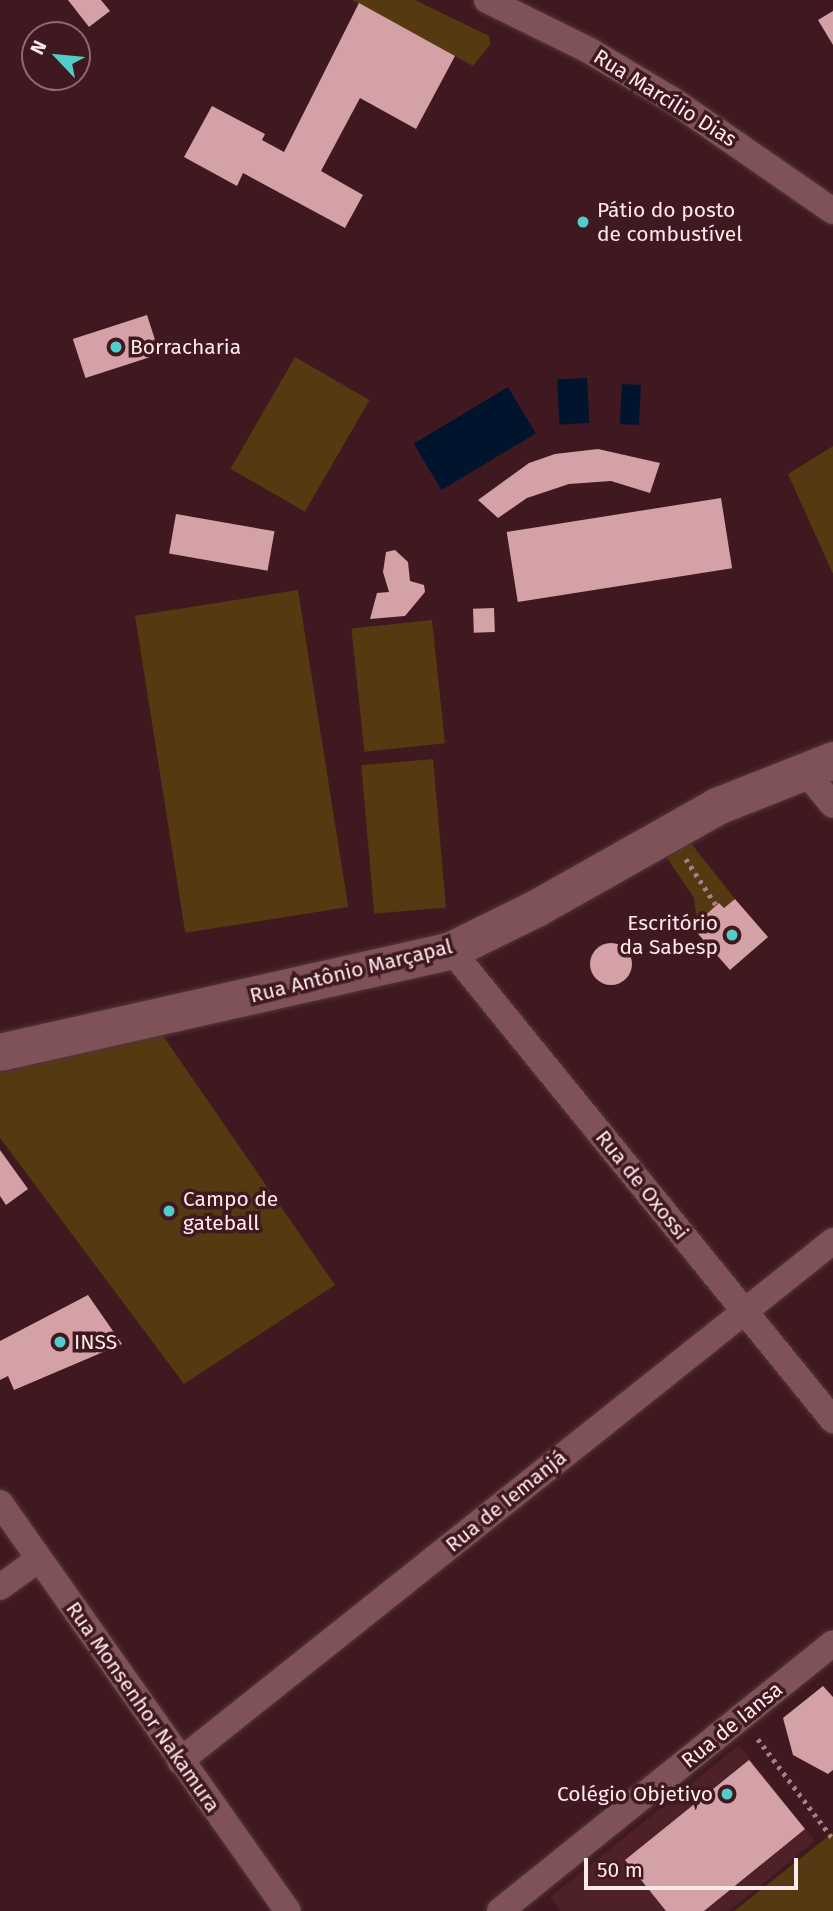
<!DOCTYPE html>
<html>
<head>
<meta charset="utf-8">
<style>
  body { margin:0 }
  #map { position:relative; width:833px; height:1911px; overflow:hidden; background:#3f191f; font-family:"Fira Sans",sans-serif }
  div>[style] { position:absolute }
  .built>* { inset:0; background:#4e2128 }
  .green>* { inset:0; background:#553911; transform-origin:0 0 }
  .water>* { inset:0; background:#00142e; transform-origin:0 0 }
  .building>* { inset:0; background:#d3a1a6; transform-origin:0 0 }
  .round { border-radius:50% }
  .path>* { height:4.5px; margin-top:-2.25px; transform-origin:0; background:repeating-linear-gradient(90deg,#a18387 0 3.5px,transparent 0 8.5px) }
  .roads { filter:drop-shadow(0 0 2px #54363b) drop-shadow(0 0 2px #54363b) }
  .minor>* { height:26px; margin:-13px; padding:0 13px; transform-origin:13px; border-radius:13px; background:#7e5257 }
  .secondary>* { height:37px; margin:-18.5px; padding:0 18.5px; transform-origin:18.5px; border-radius:18.5px; background:#7e5257 }
  .dots>* { width:19px; height:19px; translate:-50% -50%; box-sizing:border-box; border:4px solid #3f191f; border-radius:50% }
  span { translate:-50% -50%; white-space:nowrap; text-align:center; line-height:1.15; -webkit-text-stroke:7px #3f191f; paint-order:stroke }
  .street-label { font-size:21px; color:#ffe9eb }
  .poi-label { font-size:21px; color:#ffe9eb }
  .left { translate:0 -50%; text-align:left }
  .right { translate:-100% -50%; text-align:right }
  .north { position:absolute; left:21px; top:21px; width:70px; height:70px; box-sizing:border-box; background:#3f191f; border:2px solid #8c6c71; border-radius:50%; rotate:296deg; font-size:19px; font-weight:700; line-height:28px; text-align:center; color:#ffe9eb }
  .north::after { content:''; display:block; margin:auto; width:24px; height:32px; background:#53cdca; clip-path:polygon(50% 0,100% 100%,50% 72%,0 100%) }
  .scale { position:absolute; left:584px; top:1858px; width:214px; height:32px; box-sizing:border-box; border:4px solid #ffe9eb; border-top:0; padding-left:9px; font-size:21px; line-height:24px; white-space:nowrap; color:#ffe9eb; -webkit-text-stroke:5px #3f191f; paint-order:stroke }
</style>
</head>
<body>
<div id="map">
  <div class="built">
    <i style="clip-path:polygon(739px 1745px,815px 1841px,729px 1911px,561px 1911px,550px 1897px)"></i>
  </div>
  <div class="green">
    <i style="clip-path:polygon(352px 0,415px 0,489px 36px,490px 45px,473px 66px)"></i>
    <i style="left:295px;top:357px;width:86px;height:129px;rotate:30deg"></i>
    <i style="clip-path:polygon(833px 446px,833px 574px,788px 474px)"></i>
    <i style="left:298px;top:590px;width:321px;height:165px;rotate:81deg"></i>
    <i style="left:432px;top:620px;width:124px;height:81px;rotate:84deg"></i>
    <i style="left:433px;top:759px;width:149px;height:72px;rotate:85deg"></i>
    <i style="clip-path:polygon(690px 842px,735px 899px,724px 908px,719px 903px,697px 922px,694px 898px,667px 858px)"></i>
    <i style="clip-path:polygon(161px 1033px,335px 1285px,184px 1384px,0 1138px,0 1073px)"></i>
    <i style="clip-path:polygon(833px 1833px,833px 1911px,734px 1911px,830px 1835px)"></i>
  </div>
  <div class="water">
    <i style="left:587px;top:378px;width:45px;height:30px;rotate:87deg"></i>
    <i style="left:622px;top:384px;width:19px;height:40px;rotate:3deg"></i>
    <i style="left:508px;top:387px;width:54px;height:110px;rotate:59deg"></i>
  </div>
  <div class="building">
    <i style="clip-path:polygon(68px 0,101px 0,110px 11px,89px 27px)"></i>
    <i style="clip-path:polygon(359px 3px,455px 56px,416px 129px,360px 98px,321px 171px,363px 195px,345px 228px,243px 173px,237px 186px,184px 157px,212px 106px,265px 134px,262px 140px,284px 152px)"></i>
    <i style="clip-path:polygon(833px 11px,833px 45px,818px 20px)"></i>
    <i style="left:147px;top:315px;width:41px;height:78px;rotate:72deg"></i>
    <i style="clip-path:polygon(598px 449px,660px 463px,650px 493px,611px 481px,569px 484px,527px 498px,498px 518px,478px 500px,529px 463px,555px 454px)"></i>
    <i style="left:721px;top:498px;width:71px;height:217px;rotate:81deg"></i>
    <i style="left:176px;top:514px;width:100px;height:40px;rotate:10deg"></i>
    <i style="clip-path:polygon(395px 550px,408px 562px,410px 581px,424px 585px,425px 592px,405px 616px,370px 619px,377px 593px,389px 592px,383px 572px,386px 552px)"></i>
    <i style="left:494px;top:608px;width:24px;height:21px;rotate:88deg"></i>
    <i style="clip-path:polygon(735px 899px,768px 937px,730px 970px,692px 927px,719px 903px,724px 908px)"></i>
    <i class="round" style="left:590px;top:943px;width:42px;height:42px"></i>
    <i style="clip-path:polygon(0 1150px,28px 1189px,6px 1205px,0 1196px)"></i>
    <i style="clip-path:polygon(88px 1295px,122px 1344px,14px 1390px,8px 1376px,0 1380px,0 1341px)"></i>
    <i style="clip-path:polygon(823px 1686px,833px 1697px,833px 1770px,828px 1774px,793px 1755px,783px 1718px)"></i>
    <i style="clip-path:polygon(749px 1760px,805px 1829px,704px 1911px,666px 1911px,625px 1860px)"></i>
  </div>
  <div class="path">
    <i style="left:686px;top:859px;width:55px;rotate:56.9deg"></i>
    <i style="left:758px;top:1739px;width:125px;rotate:53.1deg"></i>
  </div>
  <div class="roads">
    <div class="minor">
      <i style="left:487px;top:0;width:115px;rotate:26.3deg"></i>
      <i style="left:590px;top:51px;width:98px;rotate:30.8deg"></i>
      <i style="left:674px;top:101px;width:193px;rotate:34.7deg"></i>
      <i style="left:804px;top:770px;width:45px;rotate:50.4deg"></i>
      <i style="left:451px;top:950px;width:606px;rotate:50.9deg"></i>
      <i style="left:0;top:1503px;width:499px;rotate:54.8deg"></i>
      <i style="left:0;top:1587px;width:48px;rotate:-35.7deg"></i>
      <i style="left:180px;top:1761px;width:835px;rotate:-38.53deg"></i>
      <i style="left:500px;top:1911px;width:427px;rotate:-38.8deg"></i>
    </div>
    <div class="secondary">
      <i style="left:0;top:1052px;width:462px;rotate:-12.7deg"></i>
      <i style="left:451px;top:950px;width:95px;rotate:-26.3deg"></i>
      <i style="left:536px;top:908px;width:208px;rotate:-29.4deg"></i>
      <i style="left:717px;top:806px;width:125px;rotate:-21.6deg"></i>
    </div>
  </div>
  <div class="dots">
    <i style="left:583px;top:222px;background:#53cdca"></i>
    <i style="left:116px;top:347px;background:#53cdca"></i>
    <i style="left:732px;top:935px;background:#53cdca"></i>
    <i style="left:169px;top:1211px;background:#53cdca"></i>
    <i style="left:60px;top:1342px;background:#53cdca"></i>
    <i style="left:727px;top:1794px;background:#53cdca"></i>
  </div>
  <div class="street-label">
    <span style="left:665px;top:98px;rotate:32deg">Rua Marcílio Dias</span>
    <span style="left:351px;top:971px;rotate:-14deg">Rua Antônio Marçapal</span>
    <span style="left:642px;top:1185px;rotate:51deg">Rua de Oxossi</span>
    <span style="left:506px;top:1501px;rotate:-39deg">Rua de Iemanjá</span>
    <span style="left:143px;top:1707px;rotate:55deg">Rua Monsenhor Nakamura</span>
    <span style="left:732px;top:1725px;rotate:-39deg">Rua de Iansa</span>
  </div>
  <div class="poi-label">
    <span class="left" style="left:597px;top:222px">Pátio do posto<br>de combustível</span>
    <span class="left" style="left:130px;top:347px">Borracharia</span>
    <span class="right" style="left:718px;top:935px">Escritório<br>da Sabesp</span>
    <span class="left" style="left:183px;top:1211px">Campo de<br>gateball</span>
    <span class="left" style="left:74px;top:1342px">INSS</span>
    <span class="right" style="left:713px;top:1794px">Colégio Objetivo</span>
  </div>
  <div class="north">N</div>
  <div class="scale">50 m</div>
</div>
</body>
</html>
